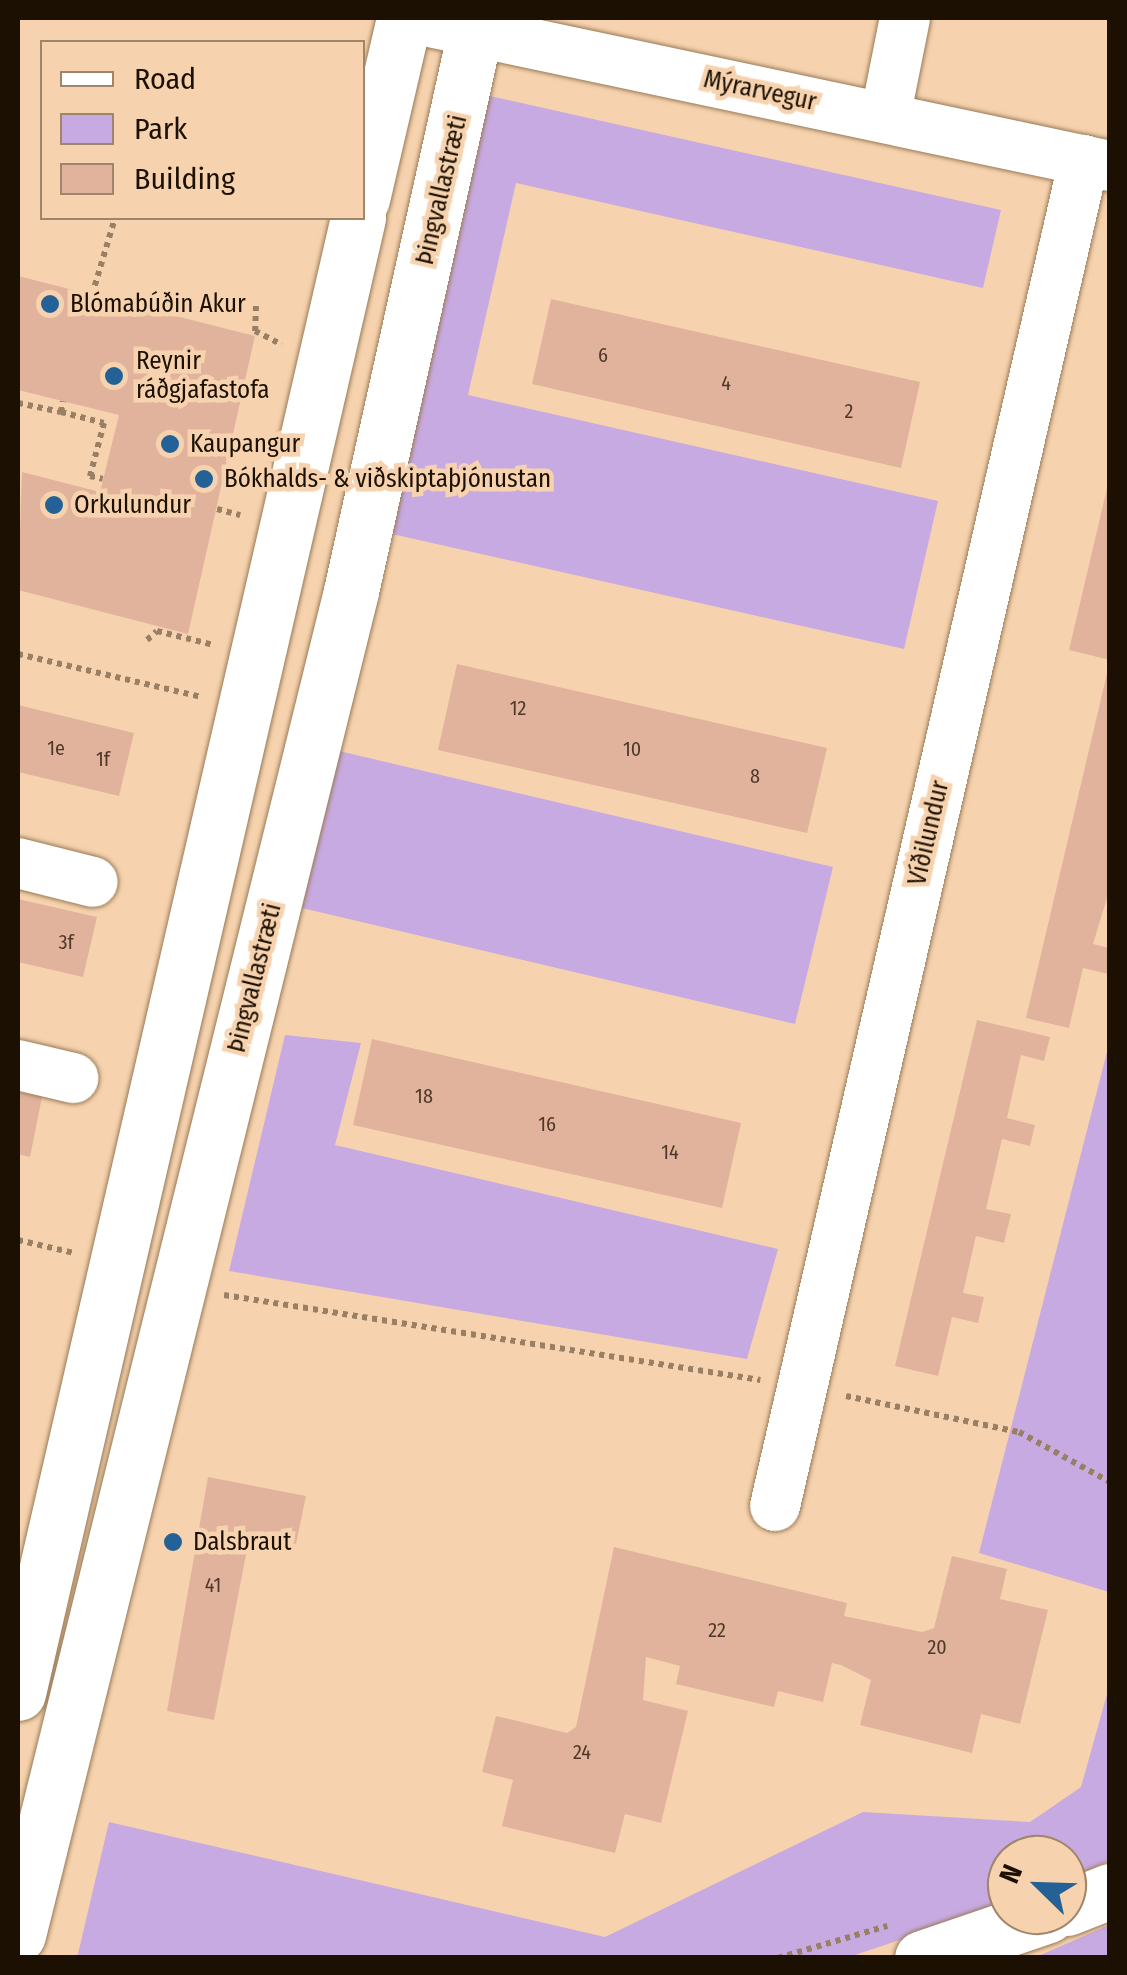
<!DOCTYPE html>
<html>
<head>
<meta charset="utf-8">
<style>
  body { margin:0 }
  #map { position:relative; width:1127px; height:1975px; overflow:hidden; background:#f6d3ae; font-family:"Fira Sans Condensed",sans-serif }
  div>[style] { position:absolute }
  .green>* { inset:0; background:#c8aae2 }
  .building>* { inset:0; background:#e2b39c }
  .path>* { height:6px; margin-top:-3px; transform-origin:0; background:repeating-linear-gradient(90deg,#998065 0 5px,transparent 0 10px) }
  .roads { filter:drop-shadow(0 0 2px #997a57) drop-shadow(0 0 2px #997a57) }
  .minor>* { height:50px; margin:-25px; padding:0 25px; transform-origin:25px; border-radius:25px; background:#fff }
  .tertiary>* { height:55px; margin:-27.5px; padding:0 27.5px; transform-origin:27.5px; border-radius:27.5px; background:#fff }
  .secondary>* { height:55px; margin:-27.5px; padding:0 27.5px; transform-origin:27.5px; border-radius:27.5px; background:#fff }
  .dots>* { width:28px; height:28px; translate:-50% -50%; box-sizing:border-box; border:5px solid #f6d3ae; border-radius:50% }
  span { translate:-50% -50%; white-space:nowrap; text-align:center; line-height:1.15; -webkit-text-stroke:9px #f6d3ae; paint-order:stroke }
  .number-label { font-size:20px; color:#4e3929 }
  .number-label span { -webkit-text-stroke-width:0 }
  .street-label { font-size:25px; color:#1c1003 }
  .poi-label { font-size:25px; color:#1c1003 }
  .left { translate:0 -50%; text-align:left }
  .frame { position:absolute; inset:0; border:20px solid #1c1003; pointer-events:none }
  .legend { position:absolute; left:40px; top:40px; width:325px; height:180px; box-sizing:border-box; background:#f6d3ae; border:2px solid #9f856a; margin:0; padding:12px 18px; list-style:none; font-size:30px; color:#1c1003 }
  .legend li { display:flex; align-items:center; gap:20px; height:50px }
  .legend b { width:50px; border:2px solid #9f856a }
  .north { position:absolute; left:987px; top:1835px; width:100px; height:100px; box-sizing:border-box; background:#f6d3ae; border:2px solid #9f856a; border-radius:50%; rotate:293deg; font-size:28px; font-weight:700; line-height:40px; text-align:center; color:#1c1003 }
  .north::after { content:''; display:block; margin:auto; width:35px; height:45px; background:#236197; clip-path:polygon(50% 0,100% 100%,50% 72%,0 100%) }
</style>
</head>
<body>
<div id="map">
  <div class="green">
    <i style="clip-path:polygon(481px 94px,1001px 210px,983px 288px,516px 183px,468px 395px,938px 501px,904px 649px,383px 532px)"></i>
    <i style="clip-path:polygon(339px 751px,833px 867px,795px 1024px,302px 908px)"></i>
    <i style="clip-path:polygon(285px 1035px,361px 1043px,335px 1145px,778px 1249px,747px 1359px,229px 1271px)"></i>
    <i style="clip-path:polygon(1109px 1044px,1109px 1592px,979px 1553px)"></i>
    <i style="clip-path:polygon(1109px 1687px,1109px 1861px,1067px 1879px,1067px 1855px,1007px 1855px,1007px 1904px,849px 1957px,77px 1958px,109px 1822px,605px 1937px,863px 1812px,1030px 1822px,1081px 1787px)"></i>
    <i style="clip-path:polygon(1109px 1925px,1109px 1957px,1036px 1957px)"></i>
  </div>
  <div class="building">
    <i style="clip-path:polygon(18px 276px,255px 336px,188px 634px,18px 590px,22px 472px,100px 492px,119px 415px,18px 390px)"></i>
    <i style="clip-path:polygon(551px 299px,920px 382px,901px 468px,532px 384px)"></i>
    <i style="clip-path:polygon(1108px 484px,1110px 484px,1110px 660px,1069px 650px)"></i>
    <i style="clip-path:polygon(457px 664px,827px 748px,807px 833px,438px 750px)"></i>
    <i style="clip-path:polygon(1108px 669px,1110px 888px,1093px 944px,1110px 948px,1110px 967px,1108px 974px,1083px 968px,1069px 1028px,1026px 1018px)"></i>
    <i style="clip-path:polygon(18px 705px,134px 733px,119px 796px,18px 772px)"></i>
    <i style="clip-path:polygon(18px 899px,97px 917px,83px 977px,18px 962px)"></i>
    <i style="clip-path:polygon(977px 1020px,1050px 1037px,1044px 1061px,1021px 1055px,1007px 1118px,1035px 1125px,1030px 1146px,1002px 1139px,986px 1209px,1011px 1214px,1004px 1243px,976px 1236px,963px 1293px,984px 1297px,978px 1323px,952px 1317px,938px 1376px,895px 1366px)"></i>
    <i style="clip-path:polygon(372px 1039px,741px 1123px,722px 1208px,353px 1125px)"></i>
    <i style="clip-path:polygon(18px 1092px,42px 1097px,30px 1157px,18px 1154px)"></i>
    <i style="clip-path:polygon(208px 1477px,306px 1496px,296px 1544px,250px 1534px,214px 1720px,167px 1711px)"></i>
    <i style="clip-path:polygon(614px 1547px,847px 1603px,844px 1616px,922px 1632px,934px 1628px,952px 1556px,1007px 1569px,1000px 1599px,1048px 1610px,1020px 1724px,981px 1714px,972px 1753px,860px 1725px,871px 1680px,841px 1665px,832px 1663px,823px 1702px,778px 1691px,774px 1707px,676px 1684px,680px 1666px,646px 1657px,643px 1700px,688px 1711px,661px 1823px,625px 1814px,615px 1853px,502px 1826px,513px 1780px,482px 1772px,496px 1716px,567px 1733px,576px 1727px)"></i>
  </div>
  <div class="path">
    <i style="left:92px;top:295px;width:80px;rotate:-73.4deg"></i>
    <i style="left:256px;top:306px;width:25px;rotate:92deg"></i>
    <i style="left:255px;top:331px;width:30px;rotate:27deg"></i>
    <i style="left:18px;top:403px;width:44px;rotate:11.8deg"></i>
    <i style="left:61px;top:412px;width:11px;rotate:-80deg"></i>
    <i style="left:61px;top:412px;width:44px;rotate:14.3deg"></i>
    <i style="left:104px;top:423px;width:55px;rotate:104.8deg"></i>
    <i style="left:90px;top:476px;width:13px;rotate:13deg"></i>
    <i style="left:217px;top:509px;width:24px;rotate:15deg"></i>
    <i style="left:147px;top:640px;width:13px;rotate:-42deg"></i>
    <i style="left:157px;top:631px;width:59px;rotate:13.8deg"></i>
    <i style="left:18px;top:654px;width:188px;rotate:13.2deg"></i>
    <i style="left:18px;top:1240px;width:57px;rotate:13.1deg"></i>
    <i style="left:224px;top:1295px;width:543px;rotate:9.01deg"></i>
    <i style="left:846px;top:1396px;width:177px;rotate:11.8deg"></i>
    <i style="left:1019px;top:1432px;width:104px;rotate:28.8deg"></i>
    <i style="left:778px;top:1958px;width:114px;rotate:-16.4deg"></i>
  </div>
  <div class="roads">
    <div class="minor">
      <i style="left:411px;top:18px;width:714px;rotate:11.95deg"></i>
      <i style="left:885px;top:118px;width:102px;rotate:-78.7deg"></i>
      <i style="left:18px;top:863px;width:77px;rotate:14.2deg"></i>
      <i style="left:18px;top:1065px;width:57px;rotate:13.3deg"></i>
      <i style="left:775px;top:1506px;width:1381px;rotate:-77.07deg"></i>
    </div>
    <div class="tertiary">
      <i style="left:1067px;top:1908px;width:46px;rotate:-21.6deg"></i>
      <i style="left:922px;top:1958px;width:133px;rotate:-18.8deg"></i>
    </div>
    <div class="secondary">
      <i style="left:362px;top:199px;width:186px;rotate:-76.9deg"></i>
      <i style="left:18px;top:1693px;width:1514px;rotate:-77.02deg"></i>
      <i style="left:18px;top:1935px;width:1385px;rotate:-76.08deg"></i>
      <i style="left:351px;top:591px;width:587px;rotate:-77.5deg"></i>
    </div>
  </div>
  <div class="dots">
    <i style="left:50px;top:304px;background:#236197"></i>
    <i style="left:114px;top:376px;background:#236197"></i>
    <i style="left:170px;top:444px;background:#236197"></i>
    <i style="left:204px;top:479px;background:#236197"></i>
    <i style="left:54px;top:505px;background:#236197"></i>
    <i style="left:173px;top:1542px;background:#236197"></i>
  </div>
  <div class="number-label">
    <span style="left:603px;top:355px">6</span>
    <span style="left:726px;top:383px">4</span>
    <span style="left:849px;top:411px">2</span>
    <span style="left:518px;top:708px">12</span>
    <span style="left:56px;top:748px">1e</span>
    <span style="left:632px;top:749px">10</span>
    <span style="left:103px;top:759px">1f</span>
    <span style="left:755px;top:776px">8</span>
    <span style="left:66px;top:942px">3f</span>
    <span style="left:424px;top:1096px">18</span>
    <span style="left:547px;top:1124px">16</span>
    <span style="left:670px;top:1152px">14</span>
    <span style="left:213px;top:1585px">41</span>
    <span style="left:717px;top:1630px">22</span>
    <span style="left:937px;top:1647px">20</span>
    <span style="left:582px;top:1752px">24</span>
  </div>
  <div class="street-label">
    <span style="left:760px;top:91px;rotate:12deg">Mýrarvegur</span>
    <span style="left:442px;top:190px;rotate:-77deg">Þingvallastræti</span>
    <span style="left:929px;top:833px;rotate:-77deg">Víðilundur</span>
    <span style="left:255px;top:978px;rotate:-76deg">Þingvallastræti</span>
  </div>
  <div class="poi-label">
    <span class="left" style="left:70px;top:304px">Blómabúðin Akur</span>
    <span class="left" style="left:136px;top:376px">Reynir<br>ráðgjafastofa</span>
    <span class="left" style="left:190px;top:444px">Kaupangur</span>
    <span class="left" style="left:224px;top:479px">Bókhalds- &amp; viðskiptaþjónustan</span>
    <span class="left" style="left:74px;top:505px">Orkulundur</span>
    <span class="left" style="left:193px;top:1542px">Dalsbraut</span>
  </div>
  <div class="frame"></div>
  <ul class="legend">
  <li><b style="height:12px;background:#fff"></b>Road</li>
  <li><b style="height:28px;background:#c8aae2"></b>Park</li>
  <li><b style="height:28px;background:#e2b39c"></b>Building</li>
  </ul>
  <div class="north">N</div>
</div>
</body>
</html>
